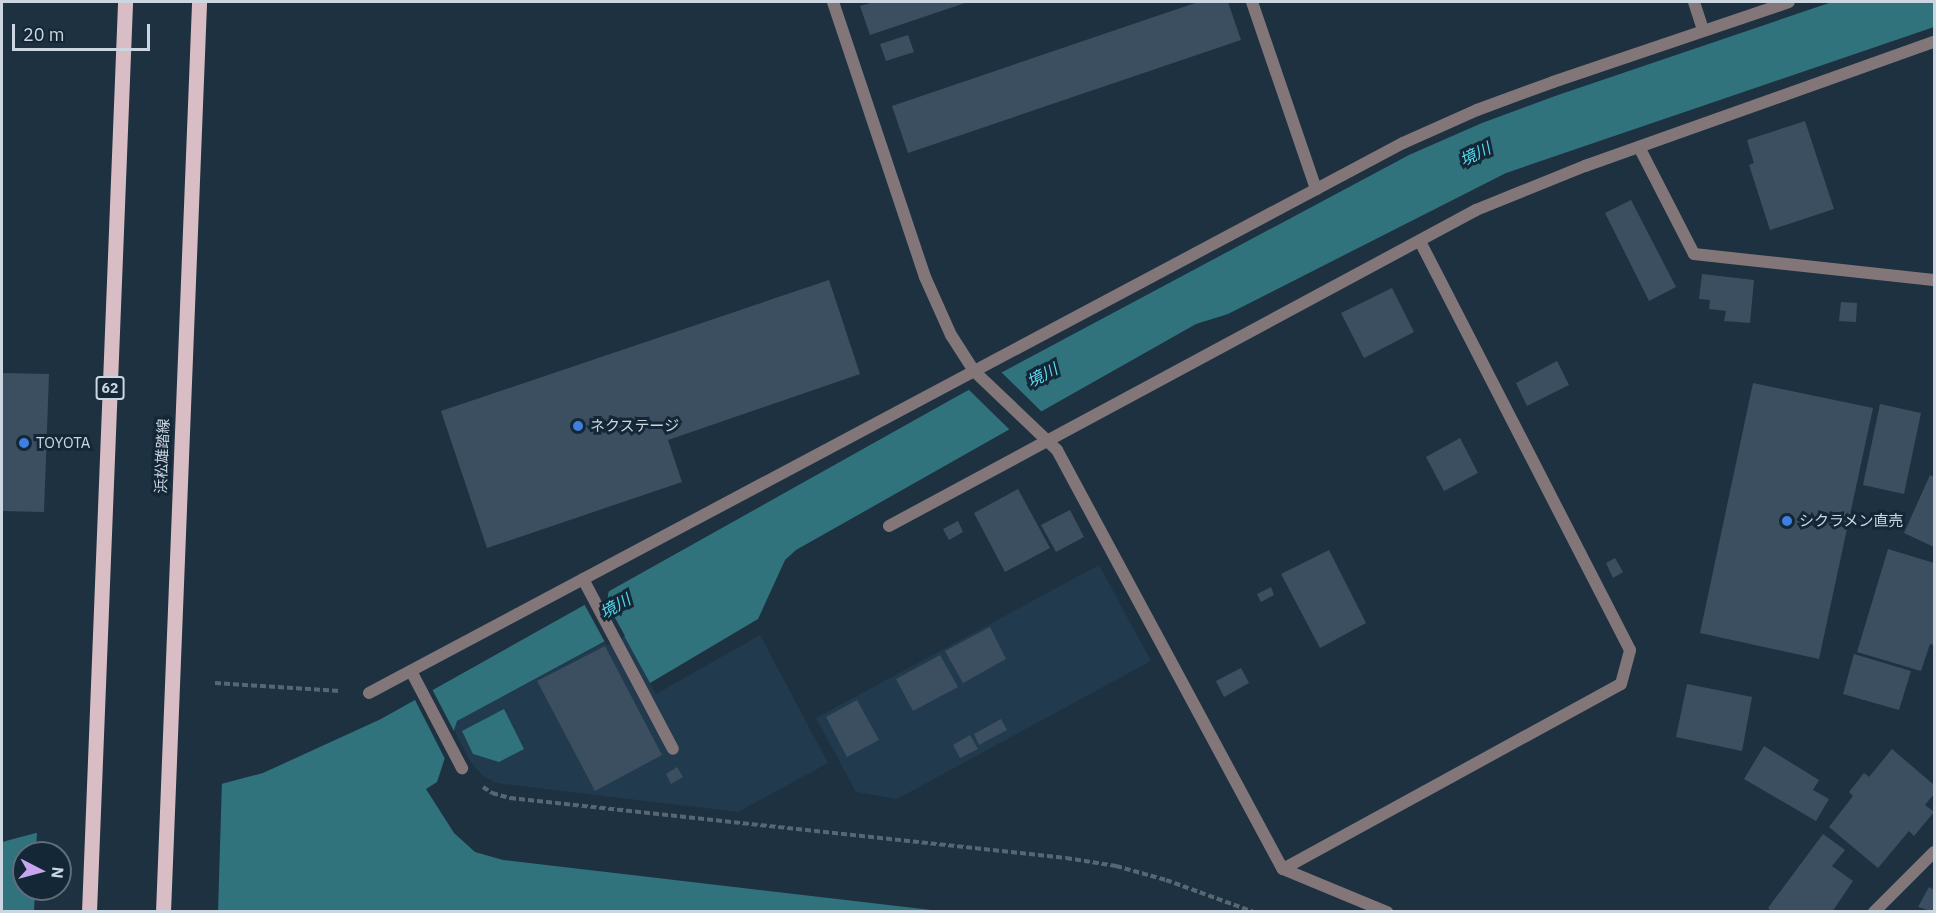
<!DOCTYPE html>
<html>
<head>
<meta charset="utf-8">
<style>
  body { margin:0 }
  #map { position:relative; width:1936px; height:913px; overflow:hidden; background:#1e3140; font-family:"IBM Plex Sans","Noto Sans JP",sans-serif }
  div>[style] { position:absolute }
  .built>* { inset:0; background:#213a4e }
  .water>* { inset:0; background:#30737d }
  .pier>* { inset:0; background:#1e3140 }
  .building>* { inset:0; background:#3c4f60 }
  .path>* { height:4px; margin-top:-2px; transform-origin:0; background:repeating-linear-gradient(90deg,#566673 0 6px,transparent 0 9px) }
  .lane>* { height:12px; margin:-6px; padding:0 6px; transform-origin:6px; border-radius:6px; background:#837679 }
  .street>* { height:12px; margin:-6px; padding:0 6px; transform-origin:6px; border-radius:6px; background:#837679 }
  .primary>* { height:15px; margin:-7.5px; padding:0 7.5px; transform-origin:7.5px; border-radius:7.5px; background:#d8bdc4 }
  .dots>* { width:16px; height:16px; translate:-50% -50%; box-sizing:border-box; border:3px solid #142736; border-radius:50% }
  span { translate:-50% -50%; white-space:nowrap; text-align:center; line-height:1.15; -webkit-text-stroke:6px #142736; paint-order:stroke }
  .shield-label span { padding:2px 4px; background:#142736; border:2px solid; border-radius:4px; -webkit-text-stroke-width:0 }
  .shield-label { font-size:14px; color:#cbd6e0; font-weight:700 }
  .poi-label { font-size:15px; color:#cbd6e0 }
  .left { translate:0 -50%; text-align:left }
  .street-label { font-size:15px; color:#cbd6e0 }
  .water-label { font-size:16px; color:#58daee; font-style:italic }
  .frame { position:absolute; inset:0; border:3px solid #cbd6e0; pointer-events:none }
  .north { position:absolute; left:12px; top:841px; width:60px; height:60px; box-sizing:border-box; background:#142736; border:2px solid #5d6d7a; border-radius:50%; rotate:96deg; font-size:16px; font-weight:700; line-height:24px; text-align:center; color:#cbd6e0 }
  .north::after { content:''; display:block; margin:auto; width:21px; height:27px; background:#c8a6ef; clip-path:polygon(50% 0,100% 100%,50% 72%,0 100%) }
  .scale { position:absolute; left:12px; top:24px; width:138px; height:27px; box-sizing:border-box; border:3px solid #cbd6e0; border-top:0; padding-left:8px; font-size:18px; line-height:21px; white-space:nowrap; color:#cbd6e0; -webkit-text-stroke:4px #142736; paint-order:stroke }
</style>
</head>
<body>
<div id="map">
  <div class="built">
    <i style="clip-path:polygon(1099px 565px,1151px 661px,897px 799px,856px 792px,816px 718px)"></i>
    <i style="clip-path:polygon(760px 635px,828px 763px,738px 812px,496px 783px,482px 775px,470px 761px,454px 730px,457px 721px,605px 642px,607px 645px,625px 636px,656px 694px)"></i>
  </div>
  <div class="water">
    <i style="clip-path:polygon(evenodd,1832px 2px,1934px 2px,1934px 27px,1506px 173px,1228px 314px,1196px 324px,796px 550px,785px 560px,758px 619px,650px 683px,622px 632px,457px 721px,437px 782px,426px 789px,454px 833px,475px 852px,503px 860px,940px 911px,2px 912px,2px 842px,263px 773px,381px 719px,963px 393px,1409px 155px,1482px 123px,1558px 95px,1832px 2px,24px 853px,60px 853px,60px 889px,24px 889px,24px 853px)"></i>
    <i style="clip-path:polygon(504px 709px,524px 749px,499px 762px,473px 754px,462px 731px)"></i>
  </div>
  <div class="pier">
    <i style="clip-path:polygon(999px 370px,1044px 414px,1012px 432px,966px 387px)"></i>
    <i style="clip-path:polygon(609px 588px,607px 603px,625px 636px,606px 644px,583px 602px)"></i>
    <i style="clip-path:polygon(432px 689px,455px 733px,446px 761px,414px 698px)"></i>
    <i style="clip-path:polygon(222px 781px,218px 912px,34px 911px,35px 889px,60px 889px,60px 853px,36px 853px,37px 831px)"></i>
  </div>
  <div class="building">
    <i style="clip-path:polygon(874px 2px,968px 2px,870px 35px,860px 6px)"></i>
    <i style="clip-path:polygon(1198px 2px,1228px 2px,1241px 40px,908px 153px,892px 106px)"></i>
    <i style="clip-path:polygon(908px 35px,914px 52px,886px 61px,880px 44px)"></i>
    <i style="clip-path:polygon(1805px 121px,1834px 209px,1770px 230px,1749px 165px,1754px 163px,1747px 140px)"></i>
    <i style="clip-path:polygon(1631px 200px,1676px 287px,1649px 301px,1605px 213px)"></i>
    <i style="clip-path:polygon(1702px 274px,1754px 280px,1750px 323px,1724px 321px,1726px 311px,1709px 309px,1710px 300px,1699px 299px)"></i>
    <i style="clip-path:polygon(829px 280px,860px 374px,668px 440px,682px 482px,487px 548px,441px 411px)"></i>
    <i style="clip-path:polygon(1392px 288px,1414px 332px,1364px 358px,1341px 313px)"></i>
    <i style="clip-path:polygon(1841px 302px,1857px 303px,1856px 322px,1839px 321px)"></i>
    <i style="clip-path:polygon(1557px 361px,1569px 385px,1527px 406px,1516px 383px)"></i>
    <i style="clip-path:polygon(2px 373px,49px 374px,44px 512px,2px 511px)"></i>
    <i style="clip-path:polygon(1753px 383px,1873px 408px,1819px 659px,1700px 633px)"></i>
    <i style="clip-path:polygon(1880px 404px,1921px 413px,1904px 494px,1863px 485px)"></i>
    <i style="clip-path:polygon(1460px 438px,1478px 473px,1444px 491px,1426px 457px)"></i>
    <i style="clip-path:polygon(1930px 475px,1934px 477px,1934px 547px,1904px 533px)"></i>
    <i style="clip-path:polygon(1018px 489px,1050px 548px,1005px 572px,974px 513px)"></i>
    <i style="clip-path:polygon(1070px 510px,1084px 537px,1056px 552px,1041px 525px)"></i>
    <i style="clip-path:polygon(958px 521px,963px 532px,949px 540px,943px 529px)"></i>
    <i style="clip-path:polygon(1888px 549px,1934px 563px,1934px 645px,1930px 644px,1921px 671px,1857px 652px)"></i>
    <i style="clip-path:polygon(1329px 550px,1366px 623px,1320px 648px,1281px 574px)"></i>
    <i style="clip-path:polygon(1615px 558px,1623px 572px,1613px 578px,1606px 563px)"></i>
    <i style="clip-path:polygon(1271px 587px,1274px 595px,1261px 602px,1257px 594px)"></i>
    <i style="clip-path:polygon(990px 627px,1006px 659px,963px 683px,945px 651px)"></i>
    <i style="clip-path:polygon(605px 646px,662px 755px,595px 791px,537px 681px)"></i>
    <i style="clip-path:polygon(1854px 654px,1911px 671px,1899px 710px,1843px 694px)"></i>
    <i style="clip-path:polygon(940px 655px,958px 687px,913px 711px,896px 679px)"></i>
    <i style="clip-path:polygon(1241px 668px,1249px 683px,1224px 697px,1216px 681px)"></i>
    <i style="clip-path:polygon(1687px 684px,1752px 697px,1742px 751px,1676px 737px)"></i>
    <i style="clip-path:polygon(857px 700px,879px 740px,847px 757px,826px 717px)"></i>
    <i style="clip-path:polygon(1001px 719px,1007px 730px,979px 745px,974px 734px)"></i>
    <i style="clip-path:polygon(970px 735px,978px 749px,960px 758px,953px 745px)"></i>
    <i style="clip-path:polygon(1764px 746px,1819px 780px,1813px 790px,1829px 799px,1816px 821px,1744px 779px)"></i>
    <i style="clip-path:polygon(1892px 749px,1934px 785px,1934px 794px,1925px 805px,1934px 812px,1914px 836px,1909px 831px,1878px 868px,1829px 827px,1853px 796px,1849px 792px,1864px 773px,1869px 777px)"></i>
    <i style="clip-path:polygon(677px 767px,683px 777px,671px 784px,666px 774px)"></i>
    <i style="clip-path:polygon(1823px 834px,1845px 850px,1832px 866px,1853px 881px,1832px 912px,1772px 912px,1768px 908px)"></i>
    <i style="clip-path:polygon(1929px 887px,1934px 890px,1934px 912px,1918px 907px)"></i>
  </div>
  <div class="path">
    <i style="left:215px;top:683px;width:125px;rotate:3.7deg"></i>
    <i style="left:483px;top:787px;width:11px;rotate:34deg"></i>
    <i style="left:492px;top:793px;width:19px;rotate:16deg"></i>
    <i style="left:510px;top:798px;width:559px;rotate:6.16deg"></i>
    <i style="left:1066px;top:858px;width:51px;rotate:9.1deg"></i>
    <i style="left:1116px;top:866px;width:52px;rotate:15.6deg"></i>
    <i style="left:1166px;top:880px;width:94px;rotate:20deg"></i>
  </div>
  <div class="lane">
    <i style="left:583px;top:579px;width:192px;rotate:62.1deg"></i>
  </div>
  <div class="street">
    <i style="left:833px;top:2px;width:290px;rotate:71.5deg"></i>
    <i style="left:925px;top:277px;width:64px;rotate:65.9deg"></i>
    <i style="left:951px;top:335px;width:43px;rotate:57.4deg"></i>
    <i style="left:974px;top:371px;width:115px;rotate:43.6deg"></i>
    <i style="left:1057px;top:450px;width:476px;rotate:61.7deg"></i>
    <i style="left:1283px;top:869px;width:113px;rotate:22.5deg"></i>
    <i style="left:1252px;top:2px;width:198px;rotate:71.1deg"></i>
    <i style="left:1694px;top:2px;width:29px;rotate:72deg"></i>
    <i style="left:1639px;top:147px;width:120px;rotate:62.8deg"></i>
    <i style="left:1694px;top:254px;width:241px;rotate:6.2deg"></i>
    <i style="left:889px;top:526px;width:667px;rotate:-28.29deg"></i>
    <i style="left:1476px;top:210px;width:118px;rotate:-22deg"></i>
    <i style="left:1585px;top:166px;width:370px;rotate:-19.6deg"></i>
    <i style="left:411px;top:671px;width:110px;rotate:62.3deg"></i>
    <i style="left:369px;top:693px;width:1171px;rotate:-28.01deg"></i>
    <i style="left:1403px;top:143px;width:81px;rotate:-24deg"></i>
    <i style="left:1477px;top:110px;width:81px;rotate:-20.2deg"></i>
    <i style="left:1553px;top:82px;width:249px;rotate:-18.7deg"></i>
    <i style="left:1283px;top:869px;width:385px;rotate:-28.7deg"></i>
    <i style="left:1621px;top:684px;width:35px;rotate:-75deg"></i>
    <i style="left:1630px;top:650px;width:460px;rotate:-117.2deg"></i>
    <i style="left:1874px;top:912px;width:85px;rotate:-45deg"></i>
  </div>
  <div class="primary">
    <i style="left:89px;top:912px;width:911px;rotate:-87.73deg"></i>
    <i style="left:163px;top:912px;width:911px;rotate:-87.73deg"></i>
  </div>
  <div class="dots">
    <i style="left:578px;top:426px;background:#3f7fe0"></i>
    <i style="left:24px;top:443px;background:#3f7fe0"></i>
    <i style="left:1787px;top:521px;background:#3f7fe0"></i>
  </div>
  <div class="shield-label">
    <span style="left:110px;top:388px">62</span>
  </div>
  <div class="poi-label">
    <span class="left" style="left:590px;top:426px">ネクステージ</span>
    <span class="left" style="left:36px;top:443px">TOYOTA</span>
    <span class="left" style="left:1799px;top:521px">シクラメン直売</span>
  </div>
  <div class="street-label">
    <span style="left:162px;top:456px;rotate:-88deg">浜松雄踏線</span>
  </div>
  <div class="water-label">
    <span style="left:1475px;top:154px;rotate:-26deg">境川</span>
    <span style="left:1042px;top:375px;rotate:-28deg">境川</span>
    <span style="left:615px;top:606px;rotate:-30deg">境川</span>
  </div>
  <div class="frame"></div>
  <div class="north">N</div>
  <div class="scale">20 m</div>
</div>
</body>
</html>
